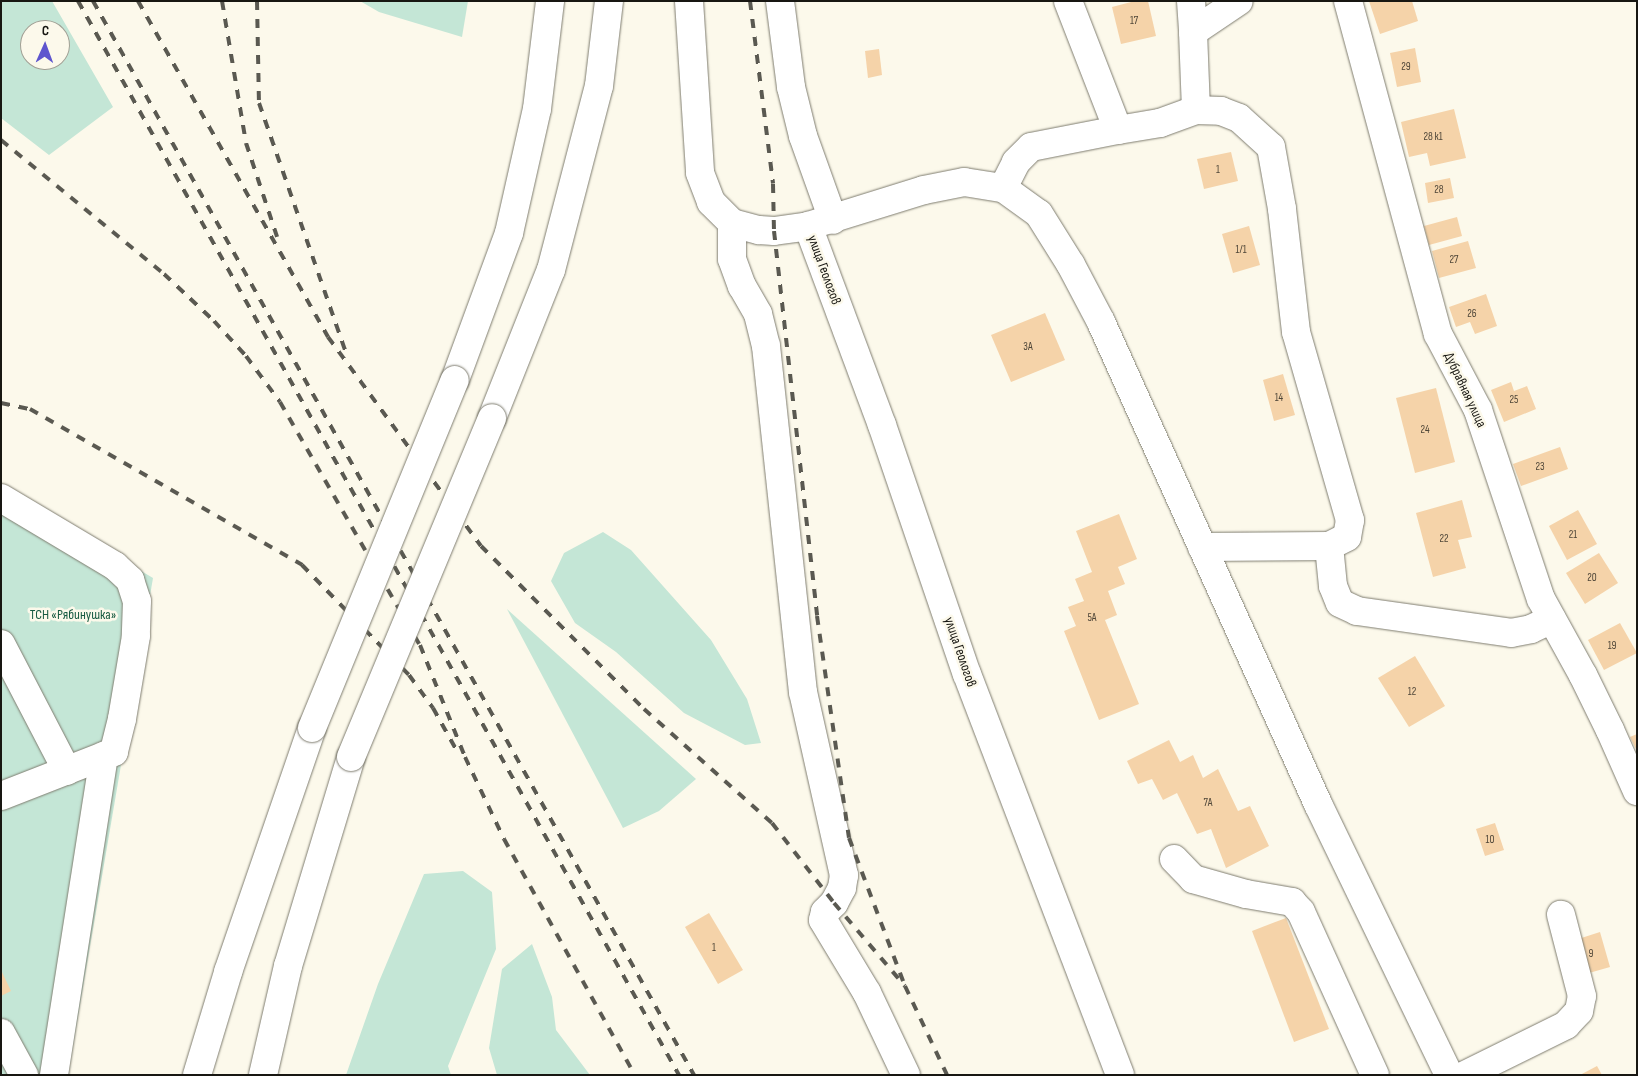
<!DOCTYPE html>
<html>
<head>
<meta charset="utf-8">
<style>
  body { margin:0 }
  #map { position:relative; width:1638px; height:1076px; overflow:hidden; background:#fcf9eb; font-family:"Sofia Sans Condensed",sans-serif }
  div>[style] { position:absolute }
  .green>* { inset:0; background:#c4e6d6 }
  .building>* { inset:0; background:#f5d3a9 }
  .roads { filter:drop-shadow(0 0 1px #7e7c6f) drop-shadow(0 0 1px #7e7c6f) }
  .minor>* { height:28px; margin:-14px; padding:0 14px; transform-origin:14px; border-radius:14px; background:#fff }
  .major>* { height:28px; margin:-14px; padding:0 14px; transform-origin:14px; border-radius:14px; background:#fff }
  .highway>* { height:28px; margin:-14px; padding:0 14px; transform-origin:14px; border-radius:14px; background:#fff }
  .rail>* { height:4px; margin-top:-2px; transform-origin:0; background:repeating-linear-gradient(90deg,#5a5951 0 9px,transparent 0 18px) }
  .bridges { filter:drop-shadow(0 0 1px #7e7c6f) drop-shadow(0 0 1px #7e7c6f) }
  .highway-bridge>* { height:28px; margin:-14px; padding:0 14px; transform-origin:14px; border-radius:14px; background:#fff }
  span { translate:-50% -50%; white-space:nowrap; text-align:center; line-height:1.15; -webkit-text-stroke:5px #fcf9eb; paint-order:stroke }
  .number-label { font-size:11px; color:#4f4638 }
  .number-label span { -webkit-text-stroke-width:0 }
  .street-label { font-size:14px; color:#181712 }
  .park-label { font-size:14px; color:#175a41 }
  .frame { position:absolute; inset:0; border:2px solid #181712; pointer-events:none }
  .north { position:absolute; left:20px; top:20px; width:50px; height:50px; box-sizing:border-box; background:#fcf9eb; border:1px solid #a19f94; border-radius:50%; rotate:2deg; font-size:14px; font-weight:700; line-height:20px; text-align:center; color:#181712 }
  .north::after { content:''; display:block; margin:auto; width:18px; height:22px; background:#5e55ce; clip-path:polygon(50% 0,100% 100%,50% 72%,0 100%) }
</style>
</head>
<body>
<div id="map">
  <div class="green">
    <i style="clip-path:polygon(evenodd,1px 1px,52px 1px,113px 107px,49px 155px,1px 118px,1px 1px,30px 30px,60px 30px,60px 60px,30px 60px,30px 30px)"></i>
    <i style="clip-path:polygon(360px 1px,468px 1px,462px 37px,379px 12px)"></i>
    <i style="clip-path:polygon(1px 488px,153px 578px,68px 1075px,1px 1075px)"></i>
    <i style="clip-path:polygon(603px 532px,631px 550px,711px 640px,747px 699px,761px 743px,745px 745px,684px 713px,616px 652px,575px 623px,551px 581px,564px 553px)"></i>
    <i style="clip-path:polygon(507px 609px,696px 779px,659px 811px,623px 828px)"></i>
    <i style="clip-path:polygon(463px 871px,492px 892px,496px 949px,448px 1066px,451px 1075px,346px 1075px,378px 984px,424px 874px)"></i>
    <i style="clip-path:polygon(532px 944px,552px 997px,556px 1030px,590px 1075px,497px 1075px,489px 1048px,502px 969px)"></i>
  </div>
  <div class="building">
    <i style="clip-path:polygon(1135px 1px,1148px 1px,1156px 36px,1121px 44px,1112px 7px)"></i>
    <i style="clip-path:polygon(1369px 1px,1412px 1px,1418px 21px,1380px 34px)"></i>
    <i style="clip-path:polygon(1415px 48px,1421px 82px,1397px 87px,1390px 53px)"></i>
    <i style="clip-path:polygon(879px 49px,882px 75px,868px 78px,865px 51px)"></i>
    <i style="clip-path:polygon(1454px 109px,1466px 158px,1430px 166px,1427px 153px,1409px 157px,1401px 122px)"></i>
    <i style="clip-path:polygon(1231px 152px,1238px 181px,1204px 189px,1197px 159px)"></i>
    <i style="clip-path:polygon(1450px 178px,1454px 198px,1428px 203px,1425px 183px)"></i>
    <i style="clip-path:polygon(1457px 217px,1462px 236px,1429px 245px,1424px 226px)"></i>
    <i style="clip-path:polygon(1249px 226px,1260px 265px,1233px 273px,1222px 234px)"></i>
    <i style="clip-path:polygon(1468px 241px,1476px 268px,1439px 278px,1432px 251px)"></i>
    <i style="clip-path:polygon(1486px 294px,1497px 326px,1475px 334px,1470px 322px,1456px 327px,1449px 307px)"></i>
    <i style="clip-path:polygon(1045px 313px,1065px 360px,1011px 382px,991px 335px)"></i>
    <i style="clip-path:polygon(1283px 374px,1295px 415px,1274px 421px,1263px 380px)"></i>
    <i style="clip-path:polygon(1511px 382px,1514px 391px,1527px 386px,1536px 409px,1504px 422px,1491px 390px)"></i>
    <i style="clip-path:polygon(1436px 388px,1455px 462px,1415px 473px,1396px 398px)"></i>
    <i style="clip-path:polygon(1560px 447px,1568px 469px,1521px 486px,1513px 464px)"></i>
    <i style="clip-path:polygon(1462px 500px,1472px 537px,1458px 540px,1466px 568px,1433px 577px,1416px 513px)"></i>
    <i style="clip-path:polygon(1578px 510px,1597px 544px,1567px 560px,1549px 526px)"></i>
    <i style="clip-path:polygon(1119px 514px,1137px 559px,1118px 567px,1125px 584px,1108px 591px,1117px 615px,1105px 620px,1139px 704px,1099px 720px,1064px 631px,1076px 626px,1068px 607px,1084px 601px,1075px 579px,1092px 572px,1076px 531px)"></i>
    <i style="clip-path:polygon(1599px 553px,1618px 583px,1585px 604px,1566px 573px)"></i>
    <i style="clip-path:polygon(1620px 623px,1637px 653px,1604px 670px,1588px 640px)"></i>
    <i style="clip-path:polygon(1415px 656px,1445px 706px,1409px 727px,1378px 678px)"></i>
    <i style="clip-path:polygon(1637px 734px,1637px 751px,1630px 737px)"></i>
    <i style="clip-path:polygon(1169px 740px,1180px 762px,1193px 755px,1203px 778px,1218px 769px,1238px 811px,1250px 806px,1269px 846px,1226px 868px,1211px 829px,1197px 834px,1177px 793px,1163px 800px,1152px 779px,1138px 784px,1127px 761px)"></i>
    <i style="clip-path:polygon(1495px 823px,1504px 850px,1485px 856px,1476px 829px)"></i>
    <i style="clip-path:polygon(709px 913px,743px 970px,718px 984px,685px 927px)"></i>
    <i style="clip-path:polygon(1286px 918px,1329px 1029px,1294px 1042px,1252px 931px)"></i>
    <i style="clip-path:polygon(1600px 932px,1610px 967px,1582px 975px,1572px 941px)"></i>
    <i style="clip-path:polygon(1px 970px,11px 991px,1px 996px)"></i>
    <i style="clip-path:polygon(1597px 1066px,1602px 1075px,1580px 1075px)"></i>
  </div>
  <div class="roads">
    <div class="minor">
      <i style="left:780px;top:1px;width:87px;rotate:82.7deg"></i>
      <i style="left:791px;top:87px;width:50px;rotate:76.2deg"></i>
      <i style="left:803px;top:136px;width:89px;rotate:70.3deg"></i>
      <i style="left:1191px;top:1px;width:31px;rotate:86deg"></i>
      <i style="left:1348px;top:1px;width:345px;rotate:74.9deg"></i>
      <i style="left:1438px;top:334px;width:86px;rotate:62.2deg"></i>
      <i style="left:1478px;top:410px;width:199px;rotate:71.6deg"></i>
      <i style="left:1541px;top:599px;width:87px;rotate:61.1deg"></i>
      <i style="left:1583px;top:675px;width:61px;rotate:63.9deg"></i>
      <i style="left:1610px;top:730px;width:67px;rotate:66.1deg"></i>
      <i style="left:1196px;top:110px;width:25px;rotate:2deg"></i>
      <i style="left:1221px;top:111px;width:19px;rotate:21deg"></i>
      <i style="left:1239px;top:118px;width:43px;rotate:42.2deg"></i>
      <i style="left:1271px;top:147px;width:63px;rotate:79.9deg"></i>
      <i style="left:1282px;top:209px;width:124px;rotate:83.5deg"></i>
      <i style="left:1296px;top:332px;width:196px;rotate:74deg"></i>
      <i style="left:1350px;top:520px;width:17px;rotate:100deg"></i>
      <i style="left:1347px;top:537px;width:20px;rotate:153deg"></i>
      <i style="left:1329px;top:546px;width:127px;rotate:179.5deg"></i>
      <i style="left:1118px;top:130px;width:43px;rotate:-9.5deg"></i>
      <i style="left:1160px;top:123px;width:38px;rotate:-20deg"></i>
      <i style="left:1196px;top:110px;width:78px;rotate:-92.2deg"></i>
      <i style="left:1193px;top:32px;width:55px;rotate:-34deg"></i>
      <i style="left:1003px;top:188px;width:29px;rotate:-63deg"></i>
      <i style="left:1016px;top:162px;width:21px;rotate:-45deg"></i>
      <i style="left:1031px;top:147px;width:89px;rotate:-11.1deg"></i>
      <i style="left:1118px;top:130px;width:138px;rotate:-111.2deg"></i>
      <i style="left:732px;top:223px;width:36px;rotate:90deg"></i>
      <i style="left:732px;top:259px;width:29px;rotate:70deg"></i>
      <i style="left:742px;top:286px;width:32px;rotate:60deg"></i>
      <i style="left:758px;top:314px;width:33px;rotate:76deg"></i>
      <i style="left:766px;top:346px;width:348px;rotate:83.9deg"></i>
      <i style="left:803px;top:692px;width:188px;rotate:77.4deg"></i>
      <i style="left:844px;top:875px;width:13px;rotate:99deg"></i>
      <i style="left:842px;top:888px;width:17px;rotate:118deg"></i>
      <i style="left:834px;top:903px;width:13px;rotate:135deg"></i>
      <i style="left:825px;top:912px;width:8px;rotate:104deg"></i>
      <i style="left:823px;top:920px;width:85px;rotate:58.9deg"></i>
      <i style="left:867px;top:993px;width:91px;rotate:64.6deg"></i>
      <i style="left:808px;top:226px;width:212px;rotate:69.6deg"></i>
      <i style="left:882px;top:425px;width:263px;rotate:71.2deg"></i>
      <i style="left:967px;top:674px;width:429px;rotate:69.1deg"></i>
      <i style="left:1px;top:498px;width:133px;rotate:30.8deg"></i>
      <i style="left:115px;top:566px;width:21px;rotate:43deg"></i>
      <i style="left:130px;top:580px;width:22px;rotate:72deg"></i>
      <i style="left:137px;top:601px;width:35px;rotate:92deg"></i>
      <i style="left:136px;top:636px;width:84px;rotate:99.6deg"></i>
      <i style="left:122px;top:719px;width:34px;rotate:104deg"></i>
      <i style="left:114px;top:752px;width:121px;rotate:158.7deg"></i>
      <i style="left:1329px;top:546px;width:40px;rotate:84.3deg"></i>
      <i style="left:1333px;top:586px;width:18px;rotate:68deg"></i>
      <i style="left:1340px;top:603px;width:19px;rotate:25deg"></i>
      <i style="left:1357px;top:611px;width:156px;rotate:8.1deg"></i>
      <i style="left:1511px;top:633px;width:20px;rotate:-11deg"></i>
      <i style="left:1531px;top:629px;width:23px;rotate:-25deg"></i>
      <i style="left:1px;top:644px;width:143px;rotate:62.5deg"></i>
      <i style="left:1174px;top:859px;width:28px;rotate:46deg"></i>
      <i style="left:1193px;top:879px;width:55px;rotate:15.8deg"></i>
      <i style="left:1246px;top:894px;width:47px;rotate:9.9deg"></i>
      <i style="left:1292px;top:902px;width:13px;rotate:48deg"></i>
      <i style="left:1301px;top:912px;width:179px;rotate:65.6deg"></i>
      <i style="left:1px;top:1033px;width:48px;rotate:61.3deg"></i>
      <i style="left:54px;top:1075px;width:323px;rotate:-81.1deg"></i>
      <i style="left:1465px;top:1075px;width:113px;rotate:-26.3deg"></i>
      <i style="left:1566px;top:1025px;width:19px;rotate:-47deg"></i>
      <i style="left:1579px;top:1011px;width:15px;rotate:-79deg"></i>
      <i style="left:1582px;top:996px;width:84px;rotate:-104.5deg"></i>
    </div>
    <div class="major">
      <i style="left:689px;top:1px;width:172px;rotate:86.3deg"></i>
      <i style="left:700px;top:173px;width:31px;rotate:69deg"></i>
      <i style="left:711px;top:202px;width:30px;rotate:45deg"></i>
      <i style="left:732px;top:223px;width:28px;rotate:15deg"></i>
      <i style="left:759px;top:230px;width:15px;rotate:4deg"></i>
      <i style="left:774px;top:231px;width:34px;rotate:-8deg"></i>
      <i style="left:808px;top:226px;width:121px;rotate:-17.2deg"></i>
      <i style="left:924px;top:190px;width:41px;rotate:-11.3deg"></i>
      <i style="left:964px;top:182px;width:39px;rotate:9deg"></i>
      <i style="left:1003px;top:188px;width:44px;rotate:35.8deg"></i>
      <i style="left:1039px;top:214px;width:60px;rotate:57.9deg"></i>
      <i style="left:1071px;top:265px;width:64px;rotate:62.2deg"></i>
      <i style="left:1101px;top:322px;width:529px;rotate:65.76deg"></i>
      <i style="left:1318px;top:804px;width:301px;rotate:64.2deg"></i>
    </div>
    <div class="highway">
      <i style="left:455px;top:380px;width:157px;rotate:-69.8deg"></i>
      <i style="left:509px;top:233px;width:127px;rotate:-77.3deg"></i>
      <i style="left:537px;top:109px;width:109px;rotate:-83.1deg"></i>
      <i style="left:492px;top:418px;width:159px;rotate:-68.3deg"></i>
      <i style="left:551px;top:270px;width:190px;rotate:-75.4deg"></i>
      <i style="left:599px;top:86px;width:86px;rotate:-83.3deg"></i>
      <i style="left:197px;top:1075px;width:108px;rotate:-73.2deg"></i>
      <i style="left:228px;top:972px;width:258px;rotate:-71deg"></i>
      <i style="left:263px;top:1075px;width:112px;rotate:-77.1deg"></i>
      <i style="left:288px;top:966px;width:218px;rotate:-73.2deg"></i>
    </div>
  </div>
  <div class="rail">
    <i style="left:78px;top:1px;width:1231px;rotate:60.77deg"></i>
    <i style="left:93px;top:1px;width:1231px;rotate:60.77deg"></i>
    <i style="left:138px;top:1px;width:386px;rotate:60.5deg"></i>
    <i style="left:328px;top:337px;width:259px;rotate:53.8deg"></i>
    <i style="left:481px;top:546px;width:231px;rotate:45deg"></i>
    <i style="left:644px;top:709px;width:171px;rotate:41.7deg"></i>
    <i style="left:772px;top:823px;width:101px;rotate:52.2deg"></i>
    <i style="left:834px;top:903px;width:109px;rotate:49.5deg"></i>
    <i style="left:222px;top:1px;width:144px;rotate:80.4deg"></i>
    <i style="left:246px;top:143px;width:99px;rotate:71.7deg"></i>
    <i style="left:257px;top:1px;width:102px;rotate:88.9deg"></i>
    <i style="left:259px;top:103px;width:268px;rotate:70.8deg"></i>
    <i style="left:750px;top:1px;width:184px;rotate:82.8deg"></i>
    <i style="left:773px;top:184px;width:47px;rotate:88.8deg"></i>
    <i style="left:774px;top:231px;width:387px;rotate:83.6deg"></i>
    <i style="left:817px;top:616px;width:224px;rotate:81.8deg"></i>
    <i style="left:849px;top:838px;width:158px;rotate:69.3deg"></i>
    <i style="left:905px;top:986px;width:98px;rotate:64.7deg"></i>
    <i style="left:1px;top:140px;width:211px;rotate:39.4deg"></i>
    <i style="left:164px;top:274px;width:69px;rotate:43.2deg"></i>
    <i style="left:214px;top:321px;width:47px;rotate:47.6deg"></i>
    <i style="left:246px;top:356px;width:57px;rotate:53.5deg"></i>
    <i style="left:280px;top:402px;width:280px;rotate:60.1deg"></i>
    <i style="left:420px;top:645px;width:121px;rotate:68.1deg"></i>
    <i style="left:465px;top:757px;width:91px;rotate:64.6deg"></i>
    <i style="left:504px;top:839px;width:270px;rotate:61deg"></i>
    <i style="left:1px;top:403px;width:30px;rotate:12deg"></i>
    <i style="left:30px;top:409px;width:314px;rotate:29.8deg"></i>
    <i style="left:302px;top:565px;width:153px;rotate:45.8deg"></i>
    <i style="left:409px;top:675px;width:41px;rotate:54deg"></i>
    <i style="left:433px;top:708px;width:51px;rotate:60.9deg"></i>
  </div>
  <div class="bridges">
    <div class="highway-bridge">
      <i style="left:312px;top:728px;width:376px;rotate:-67.7deg"></i>
      <i style="left:351px;top:757px;width:367px;rotate:-67.4deg"></i>
    </div>
  </div>
  <div class="number-label">
    <span style="left:1134px;top:21px">17</span>
    <span style="left:1406px;top:67px">29</span>
    <span style="left:1433px;top:137px">28 к1</span>
    <span style="left:1218px;top:170px">1</span>
    <span style="left:1439px;top:190px">28</span>
    <span style="left:1241px;top:250px">1/1</span>
    <span style="left:1454px;top:260px">27</span>
    <span style="left:1472px;top:314px">26</span>
    <span style="left:1028px;top:347px">3А</span>
    <span style="left:1279px;top:398px">14</span>
    <span style="left:1514px;top:400px">25</span>
    <span style="left:1425px;top:430px">24</span>
    <span style="left:1540px;top:467px">23</span>
    <span style="left:1573px;top:535px">21</span>
    <span style="left:1444px;top:539px">22</span>
    <span style="left:1592px;top:578px">20</span>
    <span style="left:1092px;top:618px">5А</span>
    <span style="left:1612px;top:646px">19</span>
    <span style="left:1412px;top:692px">12</span>
    <span style="left:1208px;top:803px">7А</span>
    <span style="left:1490px;top:840px">10</span>
    <span style="left:714px;top:948px">1</span>
    <span style="left:1591px;top:954px">9</span>
  </div>
  <div class="street-label">
    <span style="left:824px;top:270px;rotate:70deg">улица Геологов</span>
    <span style="left:1465px;top:390px;rotate:65deg">Дубравная улица</span>
    <span style="left:960px;top:652px;rotate:71deg">улица Геологов</span>
  </div>
  <div class="park-label">
    <span style="left:73px;top:615px">ТСН «Рябинушка»</span>
  </div>
  <div class="frame"></div>
  <div class="north">С</div>
</div>
</body>
</html>
